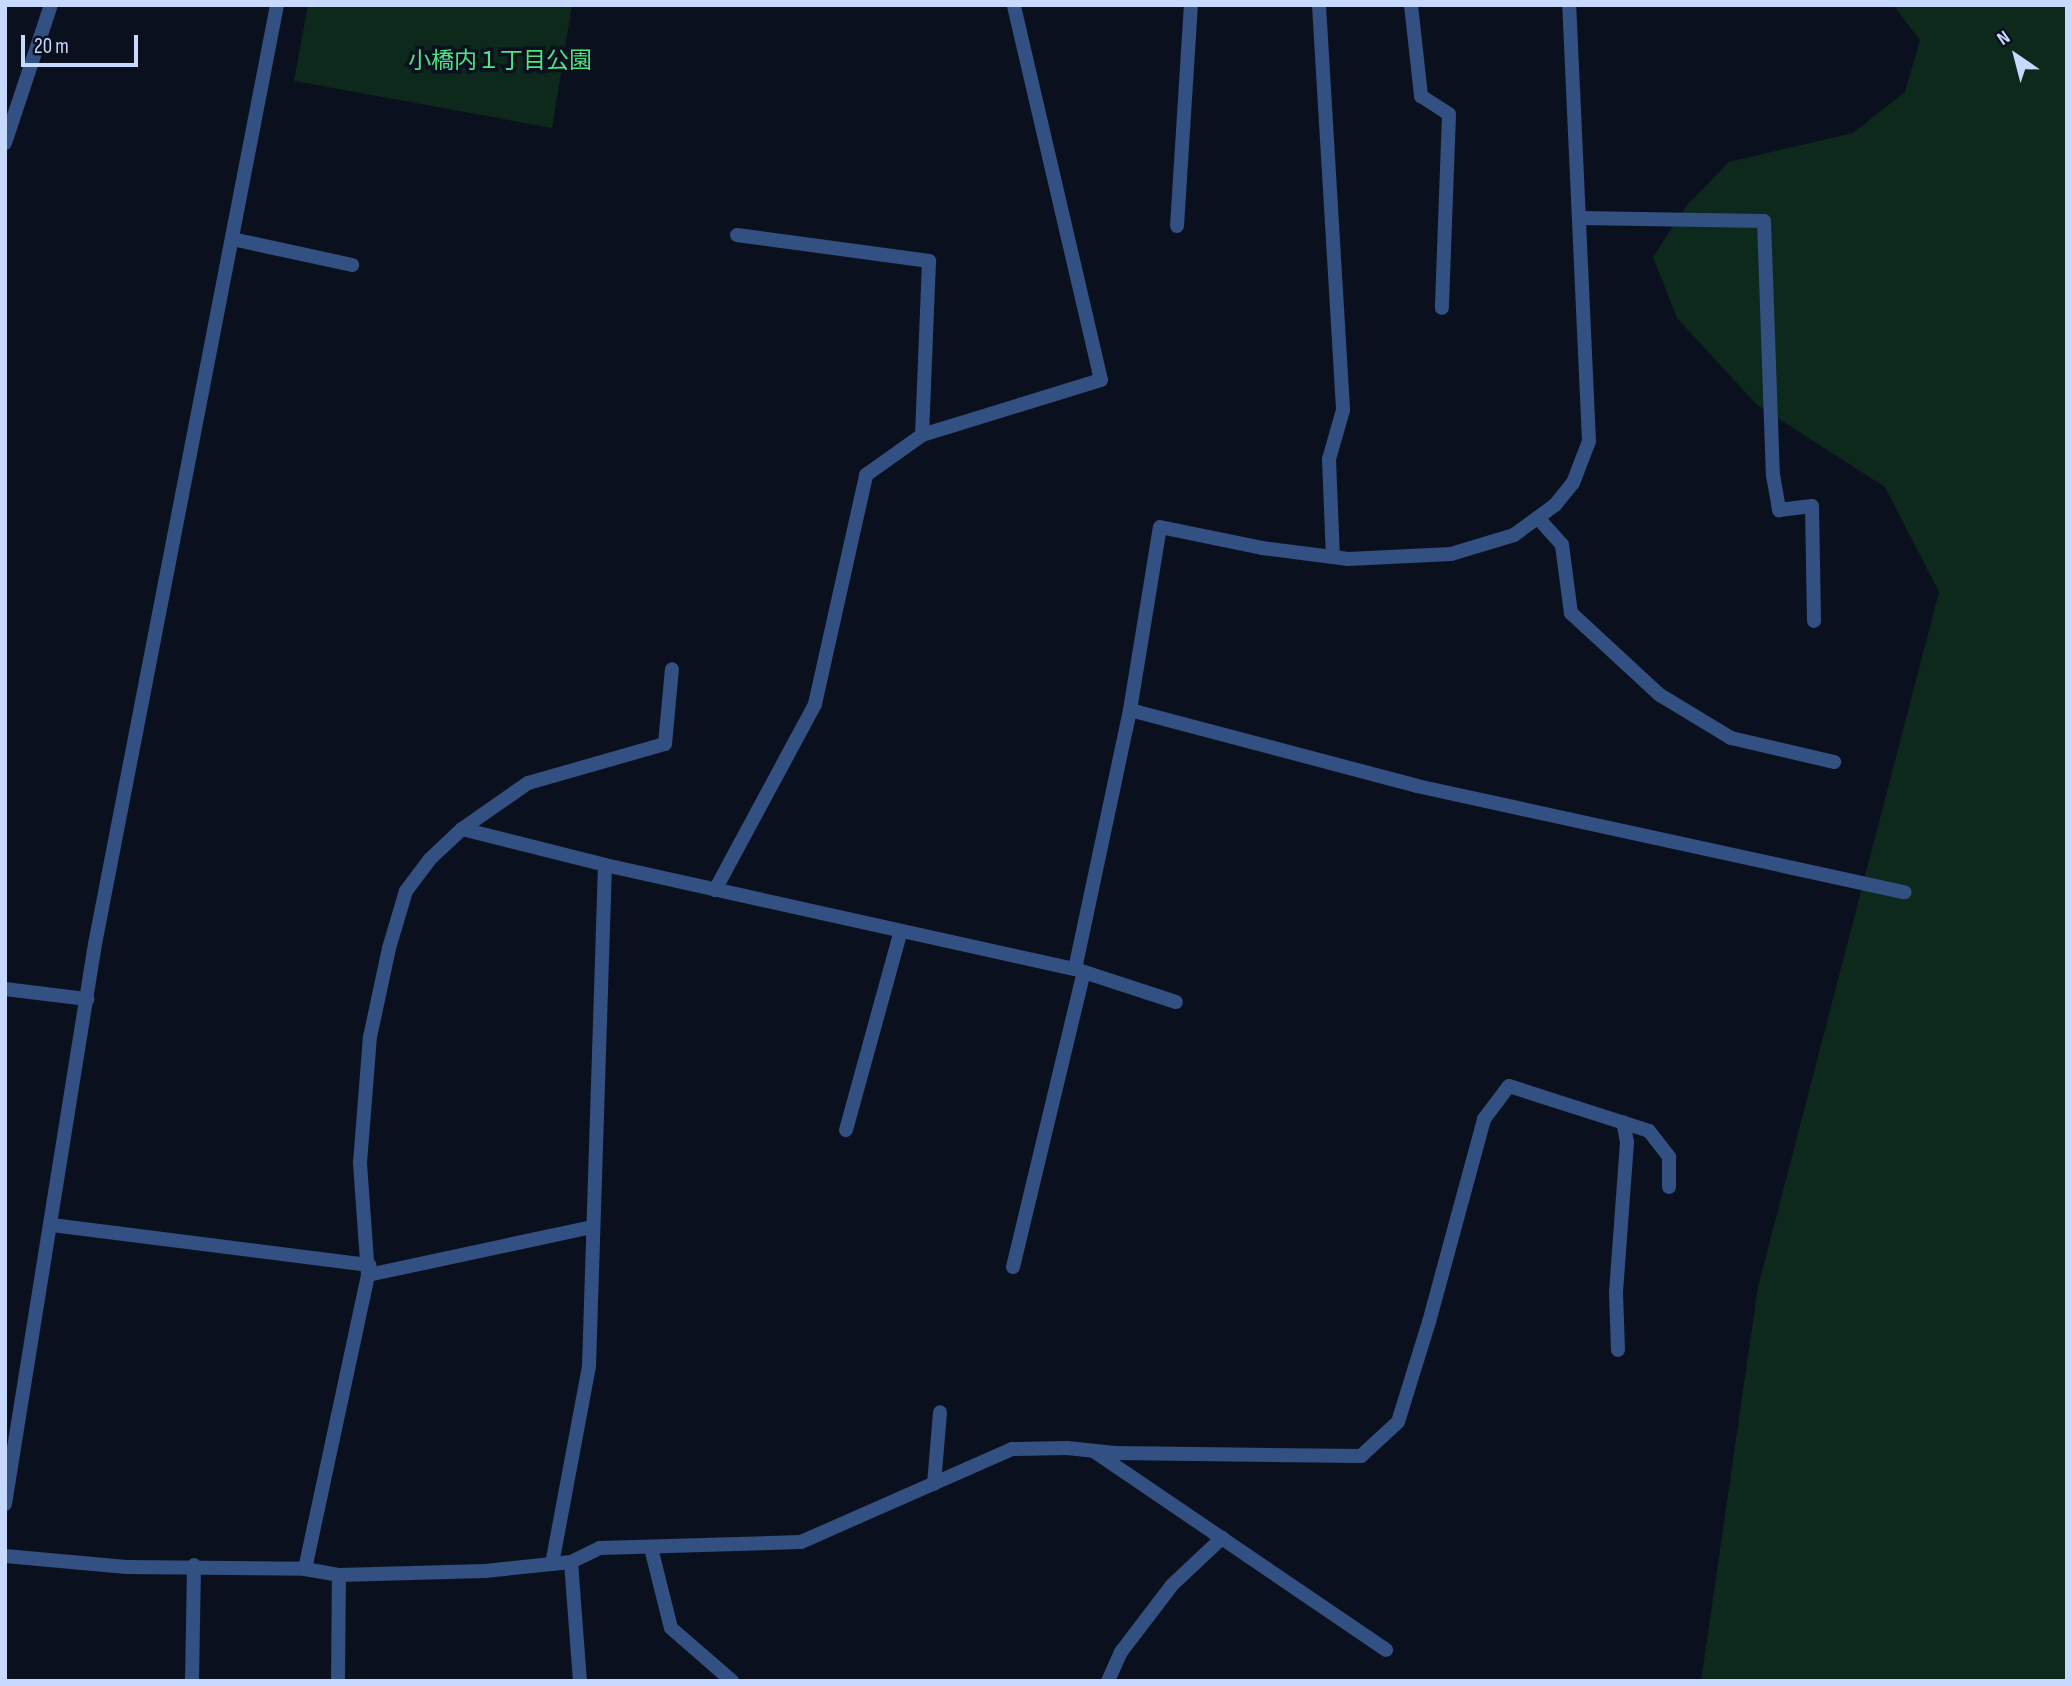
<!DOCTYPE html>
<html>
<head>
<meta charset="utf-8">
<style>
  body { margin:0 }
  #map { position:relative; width:2072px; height:1686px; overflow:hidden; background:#0b101f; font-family:"Sofia Sans Condensed","Noto Sans JP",sans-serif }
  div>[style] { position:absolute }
  .green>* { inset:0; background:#0d291c }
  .street>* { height:14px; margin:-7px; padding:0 7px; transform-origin:7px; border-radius:7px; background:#325081 }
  span { translate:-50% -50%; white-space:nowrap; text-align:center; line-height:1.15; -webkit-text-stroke:7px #0b101f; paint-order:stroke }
  .park-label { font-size:23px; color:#4de680 }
  .frame { position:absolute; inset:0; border:7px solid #c8d9ff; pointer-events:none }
  .north { position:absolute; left:1981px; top:21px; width:70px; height:70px; -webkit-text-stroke:5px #0b101f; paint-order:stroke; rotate:325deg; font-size:19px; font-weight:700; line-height:28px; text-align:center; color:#c8d9ff }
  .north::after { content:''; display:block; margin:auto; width:24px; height:32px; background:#c8d9ff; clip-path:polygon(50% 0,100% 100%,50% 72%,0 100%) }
  .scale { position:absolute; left:21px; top:35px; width:117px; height:32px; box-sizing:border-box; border:4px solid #c8d9ff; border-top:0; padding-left:9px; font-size:21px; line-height:24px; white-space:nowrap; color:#c8d9ff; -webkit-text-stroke:5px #0b101f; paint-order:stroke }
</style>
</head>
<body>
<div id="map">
  <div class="green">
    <i style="clip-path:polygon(308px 5px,572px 5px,552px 128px,294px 81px)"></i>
    <i style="clip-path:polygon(1893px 5px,2067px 5px,2067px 1681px,1701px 1681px,1758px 1287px,1939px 592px,1885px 487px,1756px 404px,1677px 318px,1653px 257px,1688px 204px,1729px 162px,1853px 133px,1905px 92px,1920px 40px)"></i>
  </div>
  <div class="street">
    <i style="left:1319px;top:5px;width:406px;rotate:86.6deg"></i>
    <i style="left:1343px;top:410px;width:51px;rotate:105.9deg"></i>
    <i style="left:1329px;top:459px;width:98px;rotate:87.7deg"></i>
    <i style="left:1411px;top:5px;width:92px;rotate:83.7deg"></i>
    <i style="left:1421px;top:96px;width:33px;rotate:33deg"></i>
    <i style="left:1449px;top:114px;width:194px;rotate:92.1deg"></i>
    <i style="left:5px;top:143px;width:145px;rotate:-71.6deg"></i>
    <i style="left:1580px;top:218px;width:184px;rotate:0.9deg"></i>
    <i style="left:1764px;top:221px;width:254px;rotate:88deg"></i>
    <i style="left:1773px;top:475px;width:36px;rotate:80deg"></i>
    <i style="left:1779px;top:510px;width:33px;rotate:-7deg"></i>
    <i style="left:1812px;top:506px;width:115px;rotate:89deg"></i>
    <i style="left:1177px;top:226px;width:221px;rotate:-86.4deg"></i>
    <i style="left:737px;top:235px;width:194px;rotate:7.7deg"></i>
    <i style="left:929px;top:261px;width:174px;rotate:92.3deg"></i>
    <i style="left:232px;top:239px;width:123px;rotate:12.2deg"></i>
    <i style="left:1538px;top:518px;width:36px;rotate:48deg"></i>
    <i style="left:1562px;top:545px;width:69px;rotate:82.5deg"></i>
    <i style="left:1571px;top:613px;width:121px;rotate:42.7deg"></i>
    <i style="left:1660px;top:695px;width:83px;rotate:31.2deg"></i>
    <i style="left:1731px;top:738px;width:106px;rotate:13.1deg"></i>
    <i style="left:1130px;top:710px;width:297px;rotate:14.8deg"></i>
    <i style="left:1417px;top:786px;width:499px;rotate:12.3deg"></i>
    <i style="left:462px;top:829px;width:147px;rotate:14.1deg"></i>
    <i style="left:605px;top:865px;width:481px;rotate:12.5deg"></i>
    <i style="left:1075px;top:969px;width:265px;rotate:-78deg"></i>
    <i style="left:1130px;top:710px;width:185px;rotate:-80.7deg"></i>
    <i style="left:1160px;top:527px;width:104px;rotate:11.6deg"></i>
    <i style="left:1262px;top:548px;width:87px;rotate:7.3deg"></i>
    <i style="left:1348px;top:559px;width:103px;rotate:-2.8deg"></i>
    <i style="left:1451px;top:554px;width:66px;rotate:-16.8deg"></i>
    <i style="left:1514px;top:535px;width:51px;rotate:-36.2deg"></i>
    <i style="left:1555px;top:505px;width:28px;rotate:-51deg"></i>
    <i style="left:1573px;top:483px;width:45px;rotate:-69.1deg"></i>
    <i style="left:1589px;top:441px;width:436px;rotate:-92.6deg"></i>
    <i style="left:715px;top:890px;width:211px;rotate:-61.7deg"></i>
    <i style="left:815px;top:704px;width:235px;rotate:-77.4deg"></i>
    <i style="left:866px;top:475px;width:69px;rotate:-35.5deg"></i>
    <i style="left:922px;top:435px;width:187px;rotate:-17.1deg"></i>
    <i style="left:1101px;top:380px;width:385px;rotate:-103.1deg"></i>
    <i style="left:1078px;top:970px;width:103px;rotate:18.1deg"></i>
    <i style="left:5px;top:989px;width:83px;rotate:7deg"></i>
    <i style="left:846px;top:1130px;width:206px;rotate:-74.6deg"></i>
    <i style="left:52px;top:1225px;width:320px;rotate:7.2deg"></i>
    <i style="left:592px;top:1227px;width:229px;rotate:167.9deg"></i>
    <i style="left:368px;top:1275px;width:112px;rotate:-94.1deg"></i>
    <i style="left:360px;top:1163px;width:126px;rotate:-85.5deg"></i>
    <i style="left:370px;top:1037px;width:91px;rotate:-77.9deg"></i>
    <i style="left:389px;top:948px;width:59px;rotate:-73.4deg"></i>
    <i style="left:406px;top:891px;width:40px;rotate:-53deg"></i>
    <i style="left:430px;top:859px;width:44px;rotate:-43.2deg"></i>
    <i style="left:462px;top:829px;width:80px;rotate:-34.9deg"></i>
    <i style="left:528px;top:783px;width:142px;rotate:-15.9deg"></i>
    <i style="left:665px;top:744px;width:75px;rotate:-84.7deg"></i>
    <i style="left:1013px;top:1267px;width:303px;rotate:-76.5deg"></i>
    <i style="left:1618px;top:1350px;width:58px;rotate:-92deg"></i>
    <i style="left:1616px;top:1292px;width:150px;rotate:-85.8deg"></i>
    <i style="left:1627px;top:1142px;width:20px;rotate:-101deg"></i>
    <i style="left:1095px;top:1452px;width:352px;rotate:34.2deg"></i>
    <i style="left:934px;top:1484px;width:72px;rotate:-85.2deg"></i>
    <i style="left:5px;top:1504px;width:567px;rotate:-80.87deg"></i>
    <i style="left:95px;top:944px;width:956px;rotate:-79.03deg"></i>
    <i style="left:651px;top:1548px;width:82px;rotate:76deg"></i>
    <i style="left:671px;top:1628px;width:81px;rotate:41deg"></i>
    <i style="left:5px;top:1556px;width:122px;rotate:5.2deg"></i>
    <i style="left:127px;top:1567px;width:178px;rotate:0.6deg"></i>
    <i style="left:305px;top:1569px;width:35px;rotate:10deg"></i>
    <i style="left:339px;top:1575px;width:146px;rotate:-1.6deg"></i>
    <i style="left:485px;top:1571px;width:67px;rotate:-6deg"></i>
    <i style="left:552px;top:1564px;width:201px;rotate:-79.4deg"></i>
    <i style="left:589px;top:1366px;width:501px;rotate:-88.17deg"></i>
    <i style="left:571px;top:1562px;width:119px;rotate:85.7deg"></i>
    <i style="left:552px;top:1564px;width:19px;rotate:-6deg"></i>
    <i style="left:571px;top:1562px;width:32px;rotate:-26deg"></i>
    <i style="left:600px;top:1548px;width:201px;rotate:-1.7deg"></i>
    <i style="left:801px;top:1542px;width:231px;rotate:-23.8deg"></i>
    <i style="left:1012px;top:1449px;width:55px;rotate:-1deg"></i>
    <i style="left:1067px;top:1448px;width:48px;rotate:5.9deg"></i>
    <i style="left:1115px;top:1453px;width:246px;rotate:0.7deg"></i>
    <i style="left:1361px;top:1456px;width:50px;rotate:-42.6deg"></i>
    <i style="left:1398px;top:1422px;width:105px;rotate:-72.8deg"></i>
    <i style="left:1429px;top:1322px;width:210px;rotate:-74.8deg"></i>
    <i style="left:1484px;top:1119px;width:41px;rotate:-52.9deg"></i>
    <i style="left:1509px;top:1086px;width:147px;rotate:17.8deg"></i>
    <i style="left:1649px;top:1131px;width:33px;rotate:52deg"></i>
    <i style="left:1669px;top:1157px;width:30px;rotate:90deg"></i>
    <i style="left:305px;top:1569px;width:301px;rotate:-77.9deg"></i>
    <i style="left:192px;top:1681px;width:116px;rotate:-89deg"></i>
    <i style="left:338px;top:1681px;width:106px;rotate:-89.5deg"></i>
    <i style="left:1108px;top:1681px;width:32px;rotate:-66deg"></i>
    <i style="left:1121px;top:1652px;width:84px;rotate:-52.7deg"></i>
    <i style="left:1172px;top:1585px;width:69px;rotate:-43.2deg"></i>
  </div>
  <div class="park-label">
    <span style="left:500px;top:61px">小橋内１丁目公園</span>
  </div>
  <div class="frame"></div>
  <div class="north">N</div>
  <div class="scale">20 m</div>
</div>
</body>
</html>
